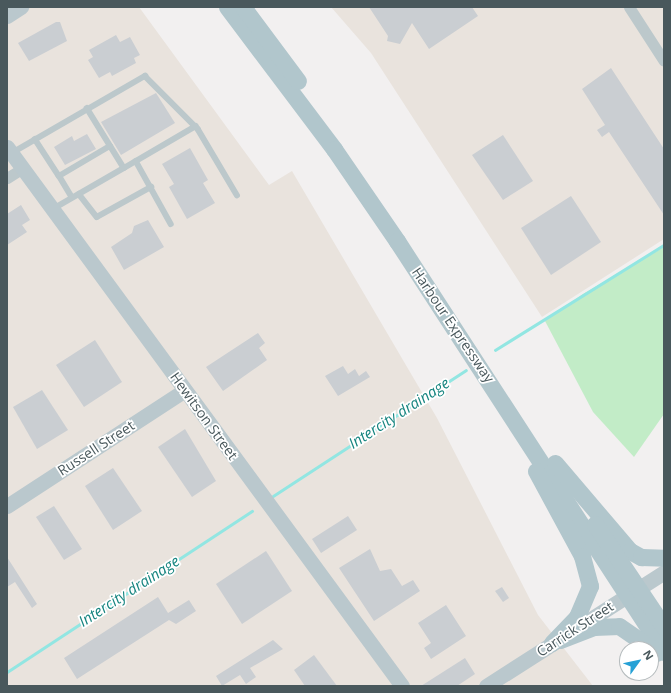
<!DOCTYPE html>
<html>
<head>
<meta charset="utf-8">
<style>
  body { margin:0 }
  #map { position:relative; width:671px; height:693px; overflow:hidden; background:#f2f0f0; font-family:"Open Sans",sans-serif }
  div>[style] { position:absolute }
  .commercial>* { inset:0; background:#e9e3dd }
  .green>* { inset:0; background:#c2ecc7 }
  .stream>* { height:2.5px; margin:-1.25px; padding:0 1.25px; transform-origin:1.25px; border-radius:1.25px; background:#92e6e2 }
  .building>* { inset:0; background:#caced2 }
  .lane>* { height:5.5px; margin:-2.75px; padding:0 2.75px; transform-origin:2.75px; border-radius:2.75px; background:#bcc8cb }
  .street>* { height:11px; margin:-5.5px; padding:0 5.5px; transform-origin:5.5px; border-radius:5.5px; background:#bcc8cb }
  .secondary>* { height:15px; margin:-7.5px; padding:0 7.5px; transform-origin:7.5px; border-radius:7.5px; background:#bac8cd }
  .primary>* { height:17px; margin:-8.5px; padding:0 8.5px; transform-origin:8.5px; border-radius:8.5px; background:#b1c6cc }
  span { translate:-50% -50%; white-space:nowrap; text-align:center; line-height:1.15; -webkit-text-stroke:3.5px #fff; paint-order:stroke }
  .street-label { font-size:14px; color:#49585c }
  .water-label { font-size:15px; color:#15847f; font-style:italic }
  .frame { position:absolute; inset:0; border:8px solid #49585c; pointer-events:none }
  .north { position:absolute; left:619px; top:641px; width:40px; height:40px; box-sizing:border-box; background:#fff; border:1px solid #b6bcbe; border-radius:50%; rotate:57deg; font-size:11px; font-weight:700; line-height:16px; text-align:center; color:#49585c }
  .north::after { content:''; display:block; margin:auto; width:14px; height:18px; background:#26a1d6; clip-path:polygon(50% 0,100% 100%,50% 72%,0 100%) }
</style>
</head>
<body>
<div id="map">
  <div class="commercial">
    <i style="clip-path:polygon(7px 7px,139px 7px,269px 185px,292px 171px,437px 418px,538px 615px,593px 686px,7px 686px)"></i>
    <i style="clip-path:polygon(331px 7px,664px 7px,664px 239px,542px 317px,371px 53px)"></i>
  </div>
  <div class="green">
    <i style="clip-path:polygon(664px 247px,664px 414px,634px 457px,593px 412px,545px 321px,583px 294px)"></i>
  </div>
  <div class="stream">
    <i style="left:495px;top:350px;width:199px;rotate:-31.9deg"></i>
    <i style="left:273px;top:496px;width:230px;rotate:-33.1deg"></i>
    <i style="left:7px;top:672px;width:293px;rotate:-33.3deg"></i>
  </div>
  <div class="building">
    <i style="clip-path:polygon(369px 7px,472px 7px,478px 16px,429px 49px,412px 23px,400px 44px,387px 41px,388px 36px)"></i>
    <i style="clip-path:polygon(56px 22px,60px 22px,67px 41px,29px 61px,18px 43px)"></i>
    <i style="clip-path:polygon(116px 35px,120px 42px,130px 37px,140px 55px,134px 58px,136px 63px,112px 76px,110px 72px,99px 78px,88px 60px,93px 57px,89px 50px)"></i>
    <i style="clip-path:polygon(611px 68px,664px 149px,664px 215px,609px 132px,602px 137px,597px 130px,605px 125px,582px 89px)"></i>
    <i style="clip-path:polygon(156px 93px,175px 123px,121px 155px,101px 122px)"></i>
    <i style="clip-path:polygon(87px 134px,96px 149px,65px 165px,54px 147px,72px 136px,74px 141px)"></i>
    <i style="clip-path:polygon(503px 135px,533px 181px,503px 200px,472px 155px)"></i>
    <i style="clip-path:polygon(190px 148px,208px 180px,203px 183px,215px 203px,187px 219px,169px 187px,174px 184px,162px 164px)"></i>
    <i style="clip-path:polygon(571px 196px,601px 242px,551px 275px,521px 228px)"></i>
    <i style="clip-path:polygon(21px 205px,30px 220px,22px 225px,27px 232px,7px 245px,7px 214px)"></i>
    <i style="clip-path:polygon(148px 220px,164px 247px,124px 270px,111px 247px,132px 233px,134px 226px)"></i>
    <i style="clip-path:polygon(258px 333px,265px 343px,259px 348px,267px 360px,223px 391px,206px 367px)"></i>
    <i style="clip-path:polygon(95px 340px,122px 382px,84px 407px,56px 365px)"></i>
    <i style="clip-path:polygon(343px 366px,348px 374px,355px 369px,359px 376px,366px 371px,370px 377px,338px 396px,325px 376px)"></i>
    <i style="clip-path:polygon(42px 390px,68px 430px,37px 449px,13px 407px)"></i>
    <i style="clip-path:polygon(185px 429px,216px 481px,192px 497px,158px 447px)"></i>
    <i style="clip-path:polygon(113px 468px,142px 511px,113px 530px,85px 486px)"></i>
    <i style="clip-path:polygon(54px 506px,82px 549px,64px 560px,36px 517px)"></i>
    <i style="clip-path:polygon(348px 516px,357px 530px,321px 553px,312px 539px)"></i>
    <i style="clip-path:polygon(370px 549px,380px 571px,391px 569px,402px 586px,413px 580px,420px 591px,374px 621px,339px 568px)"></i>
    <i style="clip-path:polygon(266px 551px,292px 591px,242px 624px,216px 584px)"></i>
    <i style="clip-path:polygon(7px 557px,37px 604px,32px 608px,15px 582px,7px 587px)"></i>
    <i style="clip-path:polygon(502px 587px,509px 598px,503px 602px,495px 591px)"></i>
    <i style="clip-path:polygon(158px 597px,168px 613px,189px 600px,196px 611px,176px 624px,169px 620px,77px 679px,64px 658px)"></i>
    <i style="clip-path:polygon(446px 605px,466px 636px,431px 659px,424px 648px,431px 643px,418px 623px)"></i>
    <i style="clip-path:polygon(273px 640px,283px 649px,250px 668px,256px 677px,246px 684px,240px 675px,222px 686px,216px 676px)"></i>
    <i style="clip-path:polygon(314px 655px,337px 686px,305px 686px,294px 670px)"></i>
    <i style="clip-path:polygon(465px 658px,475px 674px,457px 686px,421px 686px)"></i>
  </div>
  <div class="lane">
    <i style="left:87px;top:108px;width:70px;rotate:58.3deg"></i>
    <i style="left:124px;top:168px;width:83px;rotate:-30.3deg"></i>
    <i style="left:35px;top:139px;width:44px;rotate:57deg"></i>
    <i style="left:12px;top:153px;width:154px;rotate:-30.1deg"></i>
    <i style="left:145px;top:76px;width:75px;rotate:45deg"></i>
    <i style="left:198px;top:129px;width:77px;rotate:59.4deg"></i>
    <i style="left:136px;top:161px;width:72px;rotate:60.9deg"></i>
    <i style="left:79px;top:194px;width:29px;rotate:52deg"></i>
    <i style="left:97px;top:217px;width:62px;rotate:-29.1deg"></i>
    <i style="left:72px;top:198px;width:26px;rotate:-121deg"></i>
    <i style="left:59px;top:176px;width:59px;rotate:-30.5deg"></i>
    <i style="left:53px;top:209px;width:82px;rotate:-30deg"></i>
  </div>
  <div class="street">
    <i style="left:629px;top:7px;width:64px;rotate:57.1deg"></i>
    <i style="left:7px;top:178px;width:19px;rotate:-32deg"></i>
  </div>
  <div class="secondary">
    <i style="left:7px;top:16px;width:17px;rotate:-33deg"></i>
    <i style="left:7px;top:147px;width:668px;rotate:53.76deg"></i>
    <i style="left:7px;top:506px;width:212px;rotate:-33.1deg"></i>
    <i style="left:486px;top:686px;width:211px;rotate:-32.6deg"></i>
  </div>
  <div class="primary">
    <i style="left:227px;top:7px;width:178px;rotate:53deg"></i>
    <i style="left:334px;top:149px;width:112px;rotate:55.6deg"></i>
    <i style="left:397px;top:241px;width:490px;rotate:57deg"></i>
    <i style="left:243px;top:7px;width:92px;rotate:53.4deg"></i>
    <i style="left:555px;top:463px;width:116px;rotate:49.6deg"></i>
    <i style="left:630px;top:551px;width:13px;rotate:29deg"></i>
    <i style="left:641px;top:557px;width:23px;rotate:2deg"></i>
    <i style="left:536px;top:471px;width:97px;rotate:61.6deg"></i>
    <i style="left:582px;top:556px;width:31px;rotate:75deg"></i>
    <i style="left:590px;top:586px;width:34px;rotate:113deg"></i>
    <i style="left:577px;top:617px;width:36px;rotate:134deg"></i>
    <i style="left:595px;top:524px;width:124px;rotate:56.2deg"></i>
    <i style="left:560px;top:640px;width:36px;rotate:-21deg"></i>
    <i style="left:594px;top:627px;width:25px;rotate:-2deg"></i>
    <i style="left:619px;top:626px;width:47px;rotate:34.7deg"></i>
  </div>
  <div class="street-label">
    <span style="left:453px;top:325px;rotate:56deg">Harbour Expressway</span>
    <span style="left:204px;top:416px;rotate:54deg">Hewitson Street</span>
    <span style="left:96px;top:448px;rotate:-33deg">Russell Street</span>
    <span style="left:575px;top:629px;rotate:-33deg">Carrick Street</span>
  </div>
  <div class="water-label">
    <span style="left:399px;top:413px;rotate:-33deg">Intercity drainage</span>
    <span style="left:129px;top:591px;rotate:-33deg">Intercity drainage</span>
  </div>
  <div class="frame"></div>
  <div class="north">N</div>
</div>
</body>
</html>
